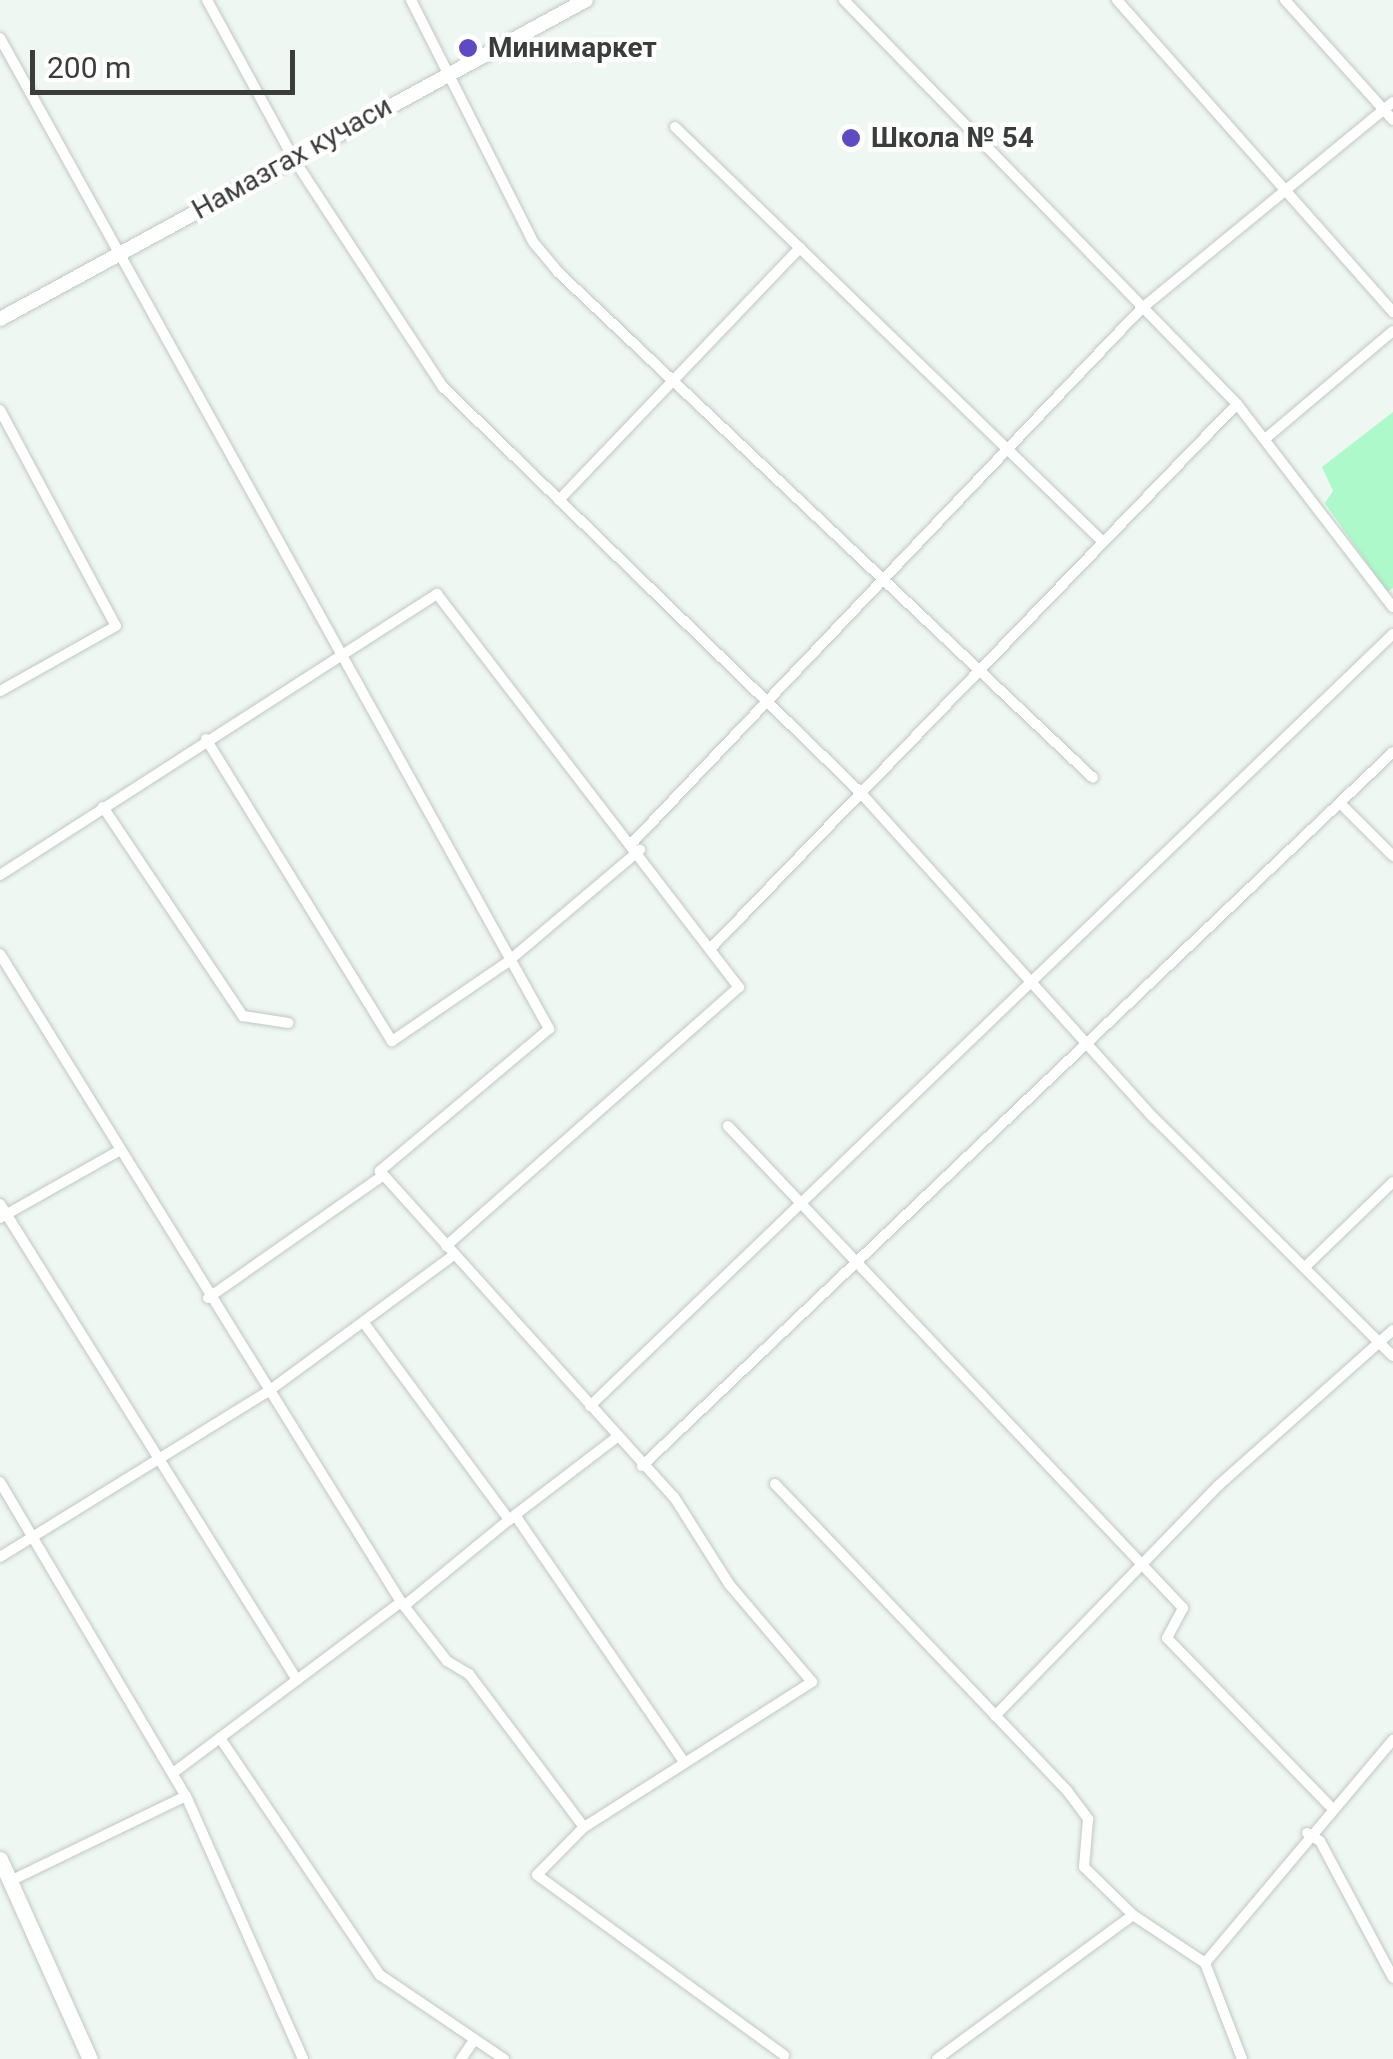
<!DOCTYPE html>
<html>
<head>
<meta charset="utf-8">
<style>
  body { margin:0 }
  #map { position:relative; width:1393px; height:2059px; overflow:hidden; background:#eef7f1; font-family:Roboto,sans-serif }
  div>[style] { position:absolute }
  .green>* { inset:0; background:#adf9c9 }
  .roads { filter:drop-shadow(0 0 2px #c0c8c3) drop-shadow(0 0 2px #c0c8c3) }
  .minor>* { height:10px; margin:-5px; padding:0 5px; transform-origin:5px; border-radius:5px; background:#fff }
  .tertiary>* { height:14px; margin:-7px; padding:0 7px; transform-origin:7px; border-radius:7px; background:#fff }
  .secondary>* { height:15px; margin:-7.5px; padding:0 7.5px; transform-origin:7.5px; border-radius:7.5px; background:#fff }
  .dots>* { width:28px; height:28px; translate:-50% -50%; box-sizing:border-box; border:5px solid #fff; border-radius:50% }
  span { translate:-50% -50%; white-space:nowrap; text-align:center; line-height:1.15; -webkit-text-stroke:9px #fff; paint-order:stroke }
  .poi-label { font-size:28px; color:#3a3d3b; font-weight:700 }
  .left { translate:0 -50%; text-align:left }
  .street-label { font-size:28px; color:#3a3d3b }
  .scale { position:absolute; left:30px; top:50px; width:265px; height:45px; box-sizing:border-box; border:5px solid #3a3d3b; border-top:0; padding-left:12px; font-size:30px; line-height:35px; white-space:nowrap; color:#3a3d3b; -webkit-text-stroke:8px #fff; paint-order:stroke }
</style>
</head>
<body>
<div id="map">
  <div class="green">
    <i style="clip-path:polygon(1393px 412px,1393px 588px,1387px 592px,1325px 503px,1333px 491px,1322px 467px)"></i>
  </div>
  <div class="roads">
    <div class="minor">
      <i style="left:207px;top:0;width:180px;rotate:61.4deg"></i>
      <i style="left:293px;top:158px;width:274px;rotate:56.8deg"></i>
      <i style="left:443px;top:387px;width:581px;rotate:44.16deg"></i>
      <i style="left:860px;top:792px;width:439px;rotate:48deg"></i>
      <i style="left:1154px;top:1118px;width:337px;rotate:44.9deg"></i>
      <i style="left:411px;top:0;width:272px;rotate:63.2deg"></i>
      <i style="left:534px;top:243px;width:38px;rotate:50deg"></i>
      <i style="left:558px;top:272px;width:736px;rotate:43.4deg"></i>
      <i style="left:844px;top:0;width:564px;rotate:45.79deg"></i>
      <i style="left:1237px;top:404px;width:256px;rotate:52.5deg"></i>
      <i style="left:1117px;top:0;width:417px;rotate:48.5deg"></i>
      <i style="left:1285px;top:0;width:161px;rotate:48deg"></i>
      <i style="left:0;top:38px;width:1133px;rotate:61.01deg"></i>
      <i style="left:549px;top:1029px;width:221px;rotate:140deg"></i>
      <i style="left:380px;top:1171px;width:439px;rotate:48deg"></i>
      <i style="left:674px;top:1497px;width:103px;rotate:57.7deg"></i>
      <i style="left:729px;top:1584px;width:128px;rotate:49.7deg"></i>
      <i style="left:812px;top:1682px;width:270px;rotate:147.5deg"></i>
      <i style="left:584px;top:1827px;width:67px;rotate:134.4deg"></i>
      <i style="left:537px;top:1875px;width:306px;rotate:36.1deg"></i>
      <i style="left:675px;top:127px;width:592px;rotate:44.11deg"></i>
      <i style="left:0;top:410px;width:245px;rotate:61.8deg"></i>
      <i style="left:116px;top:626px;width:133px;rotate:150.7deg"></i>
      <i style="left:1265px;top:439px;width:167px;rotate:-40.2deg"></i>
      <i style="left:559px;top:500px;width:349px;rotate:-46.3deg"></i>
      <i style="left:206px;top:739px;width:355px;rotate:58.4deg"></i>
      <i style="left:392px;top:1041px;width:137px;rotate:-34.3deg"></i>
      <i style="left:505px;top:964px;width:177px;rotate:-40.2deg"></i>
      <i style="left:1340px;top:803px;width:75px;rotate:45deg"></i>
      <i style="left:103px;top:807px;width:252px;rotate:56.2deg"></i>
      <i style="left:243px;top:1016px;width:46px;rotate:8.8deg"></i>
      <i style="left:634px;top:841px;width:735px;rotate:-46.38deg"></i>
      <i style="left:1141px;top:309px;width:326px;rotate:-39.4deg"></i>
      <i style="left:0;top:875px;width:520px;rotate:-32.74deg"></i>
      <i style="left:437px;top:594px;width:496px;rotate:52.5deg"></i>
      <i style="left:739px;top:987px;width:391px;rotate:138.5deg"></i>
      <i style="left:714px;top:945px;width:752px;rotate:-45.97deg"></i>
      <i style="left:0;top:954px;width:762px;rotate:58.25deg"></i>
      <i style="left:401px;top:1602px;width:75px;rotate:52.1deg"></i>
      <i style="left:447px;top:1661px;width:26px;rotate:31deg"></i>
      <i style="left:469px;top:1674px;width:191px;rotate:53.1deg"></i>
      <i style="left:728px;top:1126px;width:663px;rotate:46.65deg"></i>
      <i style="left:1183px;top:1608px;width:34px;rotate:118deg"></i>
      <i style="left:1167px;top:1638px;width:233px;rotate:45.9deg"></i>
      <i style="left:0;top:1204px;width:561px;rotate:58.04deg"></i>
      <i style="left:0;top:1218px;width:138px;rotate:-29.5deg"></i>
      <i style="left:1305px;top:1267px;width:122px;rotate:-44deg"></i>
      <i style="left:208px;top:1298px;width:213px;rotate:-35deg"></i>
      <i style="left:364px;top:1323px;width:245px;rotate:53.6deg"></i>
      <i style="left:590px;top:1406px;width:1114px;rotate:-43.87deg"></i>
      <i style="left:617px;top:1437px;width:128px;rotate:142.6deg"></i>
      <i style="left:515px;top:1515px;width:299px;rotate:55.6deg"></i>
      <i style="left:642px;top:1466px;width:1036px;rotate:-43.55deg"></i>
      <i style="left:0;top:1482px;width:365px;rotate:59.4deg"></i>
      <i style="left:186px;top:1796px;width:288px;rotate:66deg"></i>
      <i style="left:775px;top:1484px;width:425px;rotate:46.4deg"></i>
      <i style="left:1068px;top:1792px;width:34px;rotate:53deg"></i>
      <i style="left:1088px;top:1819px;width:48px;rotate:94.8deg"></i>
      <i style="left:1084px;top:1867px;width:69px;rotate:44.4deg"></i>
      <i style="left:1133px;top:1915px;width:87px;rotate:33.7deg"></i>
      <i style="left:0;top:1557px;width:312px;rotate:-31.7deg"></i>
      <i style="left:266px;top:1393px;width:233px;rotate:-36.3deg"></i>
      <i style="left:404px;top:1606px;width:139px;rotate:-39.4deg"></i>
      <i style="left:995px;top:1716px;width:322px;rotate:-45.9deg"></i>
      <i style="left:1219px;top:1485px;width:233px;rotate:-41.7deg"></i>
      <i style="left:220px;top:1738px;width:286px;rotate:56deg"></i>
      <i style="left:380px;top:1975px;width:150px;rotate:34.1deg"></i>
      <i style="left:173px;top:1773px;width:285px;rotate:-36.9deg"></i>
      <i style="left:1307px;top:1833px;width:15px;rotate:32deg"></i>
      <i style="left:1320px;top:1841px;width:155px;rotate:61.9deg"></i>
      <i style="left:10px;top:1881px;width:195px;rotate:-25.8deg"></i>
      <i style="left:461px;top:2059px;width:24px;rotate:-55deg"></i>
      <i style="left:937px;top:2059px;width:243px;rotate:-36.3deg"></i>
      <i style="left:1242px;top:2059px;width:103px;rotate:-111.1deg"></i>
      <i style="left:1205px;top:1963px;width:292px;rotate:-49.9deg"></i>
    </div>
    <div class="tertiary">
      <i style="left:0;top:319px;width:667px;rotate:-28.56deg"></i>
    </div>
    <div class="secondary">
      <i style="left:0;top:1859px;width:219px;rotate:65.8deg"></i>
    </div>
  </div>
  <div class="dots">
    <i style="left:468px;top:48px;background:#5e4bc3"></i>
    <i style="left:851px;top:138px;background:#5e4bc3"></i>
  </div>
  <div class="poi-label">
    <span class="left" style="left:488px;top:48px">Минимаркет</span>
    <span class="left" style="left:871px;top:138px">Школа № 54</span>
  </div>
  <div class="street-label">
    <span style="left:292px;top:158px;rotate:-29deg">Намазгах кучаси</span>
  </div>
  <div class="scale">200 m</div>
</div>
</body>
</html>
